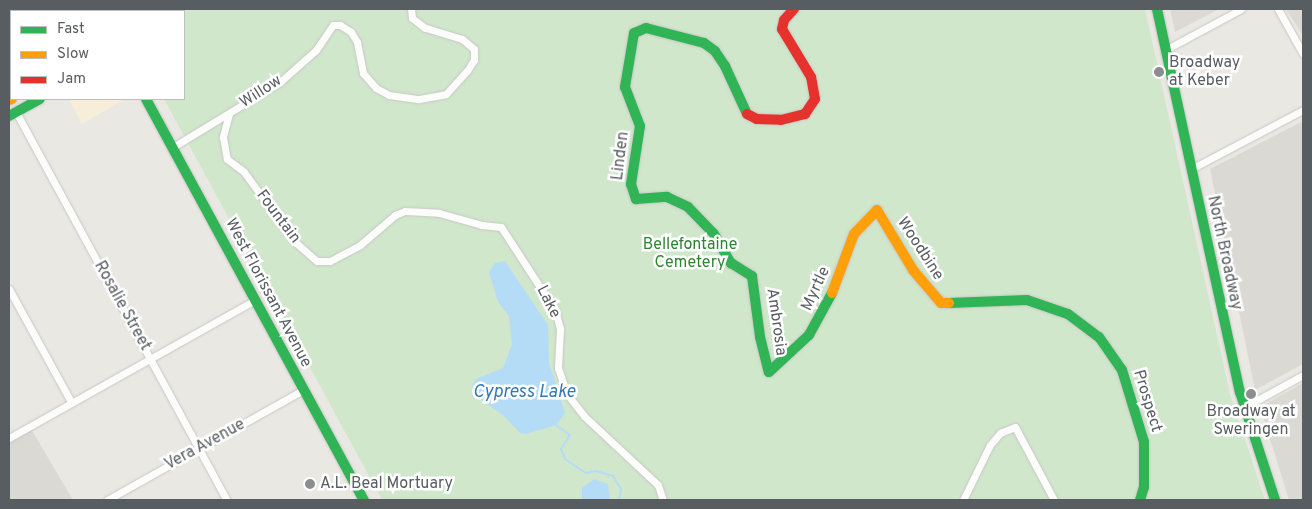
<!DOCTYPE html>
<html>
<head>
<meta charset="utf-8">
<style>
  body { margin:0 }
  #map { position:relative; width:1312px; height:509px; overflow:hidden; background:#eae8e2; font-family:Overpass,sans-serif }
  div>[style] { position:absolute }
  .commercial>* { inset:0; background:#f6eed9 }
  .industrial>* { inset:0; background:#dbd9d3 }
  .green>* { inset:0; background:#d0e7cb }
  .water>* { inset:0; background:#b4dcf6 }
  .stream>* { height:2px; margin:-1px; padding:0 1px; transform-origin:1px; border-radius:1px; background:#b4dcf6 }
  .roads { filter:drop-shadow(0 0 1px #c7c7c7) drop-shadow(0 0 1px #c7c7c7) }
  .street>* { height:7px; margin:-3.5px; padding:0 3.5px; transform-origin:3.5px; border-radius:3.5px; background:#fcfcfb }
  .fast>* { height:10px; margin:-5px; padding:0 5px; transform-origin:5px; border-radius:5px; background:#30b455 }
  .slow>* { height:10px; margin:-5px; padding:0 5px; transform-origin:5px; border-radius:5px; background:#ff9f0a }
  .jam>* { height:10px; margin:-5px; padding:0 5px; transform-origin:5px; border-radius:5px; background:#e5322d }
  .dots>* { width:14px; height:14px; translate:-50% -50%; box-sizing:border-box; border:2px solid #fff; border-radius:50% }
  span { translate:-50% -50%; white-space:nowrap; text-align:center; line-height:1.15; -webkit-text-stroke:5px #fff; paint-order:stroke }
  .poi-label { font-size:16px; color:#585d62 }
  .left { translate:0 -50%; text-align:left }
  .street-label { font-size:16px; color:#585d62 }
  .park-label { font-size:16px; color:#2e842f }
  .water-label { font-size:18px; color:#3378b8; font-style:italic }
  .frame { position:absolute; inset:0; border:10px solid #585d62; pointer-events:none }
  .legend { position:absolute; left:10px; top:10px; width:175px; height:90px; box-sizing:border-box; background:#fff; border:1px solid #bcbec0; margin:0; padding:6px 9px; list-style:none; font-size:15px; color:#585d62 }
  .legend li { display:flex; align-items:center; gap:10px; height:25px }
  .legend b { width:25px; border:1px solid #bcbec0 }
</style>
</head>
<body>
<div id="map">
  <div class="commercial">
    <i style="clip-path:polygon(69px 99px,125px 99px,82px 124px)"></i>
  </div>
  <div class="industrial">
    <i style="clip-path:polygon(1170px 9px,1219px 9px,1175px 32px)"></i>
    <i style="clip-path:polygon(1286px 9px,1303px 9px,1303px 36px)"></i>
    <i style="clip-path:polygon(1303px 121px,1303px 364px,1255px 390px,1210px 169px)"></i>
    <i style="clip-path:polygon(1303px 383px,1303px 500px,1289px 500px,1262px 413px,1264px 405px)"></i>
    <i style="clip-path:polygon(31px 429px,73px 500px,9px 500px,9px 442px)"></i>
  </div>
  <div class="green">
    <i style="clip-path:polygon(115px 9px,1145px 9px,1230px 394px,1265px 500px,382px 500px,164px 99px,184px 99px,184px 11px)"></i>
  </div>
  <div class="water">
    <i style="clip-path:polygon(505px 261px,548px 325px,549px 363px,565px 413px,556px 425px,526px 434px,520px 433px,504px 416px,478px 398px,472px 387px,476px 379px,503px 368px,512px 344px,509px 316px,498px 302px,489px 272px,495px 263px)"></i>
    <i style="clip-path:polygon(594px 479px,608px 484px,610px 500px,582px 500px,582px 488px)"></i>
  </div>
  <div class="stream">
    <i style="left:556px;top:425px;width:17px;rotate:36deg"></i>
    <i style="left:570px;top:435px;width:17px;rotate:123deg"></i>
    <i style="left:561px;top:449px;width:11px;rotate:68deg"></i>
    <i style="left:565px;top:459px;width:25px;rotate:34deg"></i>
    <i style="left:586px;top:473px;width:10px;rotate:-11deg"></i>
    <i style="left:596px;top:471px;width:18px;rotate:16deg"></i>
    <i style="left:613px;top:476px;width:15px;rotate:58deg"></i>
    <i style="left:621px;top:489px;width:11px;rotate:100deg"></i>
  </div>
  <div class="roads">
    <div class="street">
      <i style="left:1278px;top:9px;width:51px;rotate:60.9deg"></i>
      <i style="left:1165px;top:50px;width:86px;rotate:-28.3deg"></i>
      <i style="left:16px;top:112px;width:442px;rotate:61.5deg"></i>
      <i style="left:229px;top:114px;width:24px;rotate:105deg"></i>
      <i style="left:223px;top:137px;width:22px;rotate:80deg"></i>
      <i style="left:227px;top:159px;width:21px;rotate:37deg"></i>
      <i style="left:244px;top:172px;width:87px;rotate:53.9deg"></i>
      <i style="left:295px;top:242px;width:29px;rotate:41deg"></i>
      <i style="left:317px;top:261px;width:13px"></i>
      <i style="left:330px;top:261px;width:34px;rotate:-28deg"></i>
      <i style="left:360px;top:245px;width:46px;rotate:-40.6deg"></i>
      <i style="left:395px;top:215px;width:11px;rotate:-22deg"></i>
      <i style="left:405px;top:211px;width:34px;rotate:3deg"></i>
      <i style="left:439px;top:213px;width:45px;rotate:15.6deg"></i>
      <i style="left:482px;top:225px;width:19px;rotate:6deg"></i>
      <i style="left:501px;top:227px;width:99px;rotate:57deg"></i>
      <i style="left:555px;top:310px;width:20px;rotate:75deg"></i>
      <i style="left:560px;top:329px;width:39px;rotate:93deg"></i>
      <i style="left:558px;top:368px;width:28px;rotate:71deg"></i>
      <i style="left:567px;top:394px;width:28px;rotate:52deg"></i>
      <i style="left:584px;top:416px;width:101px;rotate:43deg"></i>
      <i style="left:658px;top:485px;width:16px;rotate:72deg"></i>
      <i style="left:173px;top:147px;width:125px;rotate:-31.3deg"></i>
      <i style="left:280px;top:82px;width:48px;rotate:-41.6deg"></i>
      <i style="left:316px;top:50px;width:30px;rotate:-56deg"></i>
      <i style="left:333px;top:25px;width:7px"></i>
      <i style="left:340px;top:25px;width:13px;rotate:32deg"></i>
      <i style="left:351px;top:32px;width:12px;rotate:59deg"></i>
      <i style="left:357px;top:42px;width:32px;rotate:79deg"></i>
      <i style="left:363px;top:73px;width:20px;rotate:49deg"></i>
      <i style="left:376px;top:88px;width:15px;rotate:28deg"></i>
      <i style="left:389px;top:95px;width:30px;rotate:8deg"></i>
      <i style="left:419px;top:99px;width:27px;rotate:-10deg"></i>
      <i style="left:446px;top:94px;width:31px;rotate:-48deg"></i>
      <i style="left:467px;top:71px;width:13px;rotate:-58deg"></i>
      <i style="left:474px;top:60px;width:11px;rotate:-90deg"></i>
      <i style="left:474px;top:49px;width:16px;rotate:-140deg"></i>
      <i style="left:462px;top:39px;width:39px;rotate:-163deg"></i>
      <i style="left:425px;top:28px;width:16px;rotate:-142deg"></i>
      <i style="left:412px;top:18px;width:9px;rotate:-96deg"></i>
      <i style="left:1191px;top:169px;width:127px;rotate:-27.8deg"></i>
      <i style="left:9px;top:289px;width:129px;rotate:61.2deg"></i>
      <i style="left:1243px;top:408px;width:68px;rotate:-28.8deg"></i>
      <i style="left:9px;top:438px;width:282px;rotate:-29.3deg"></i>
      <i style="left:107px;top:500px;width:225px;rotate:-29.3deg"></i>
      <i style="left:963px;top:500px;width:61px;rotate:-63.9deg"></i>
      <i style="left:990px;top:445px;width:16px;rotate:-50deg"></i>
      <i style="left:1000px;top:433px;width:16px;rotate:-22deg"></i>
      <i style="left:1015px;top:427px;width:83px;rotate:61.9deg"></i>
    </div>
    <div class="fast">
      <i style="left:1157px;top:9px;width:392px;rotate:77.8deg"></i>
      <i style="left:1240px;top:392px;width:114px;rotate:72deg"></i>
      <i style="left:146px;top:99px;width:456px;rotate:61.5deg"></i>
      <i style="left:747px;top:114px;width:53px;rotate:-114.6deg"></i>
      <i style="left:725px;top:66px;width:18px;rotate:-124deg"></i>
      <i style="left:715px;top:51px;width:14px;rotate:-144deg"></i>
      <i style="left:704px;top:43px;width:60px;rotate:-165.5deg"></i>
      <i style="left:646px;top:28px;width:13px;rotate:157deg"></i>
      <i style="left:634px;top:33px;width:55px;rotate:99.5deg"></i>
      <i style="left:625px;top:87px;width:42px;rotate:69deg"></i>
      <i style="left:640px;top:126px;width:59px;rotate:98.8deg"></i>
      <i style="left:631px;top:184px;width:16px;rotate:72deg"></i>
      <i style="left:636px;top:199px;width:31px;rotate:-4deg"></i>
      <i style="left:667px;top:197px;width:23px;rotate:25deg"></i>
      <i style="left:688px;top:207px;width:37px;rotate:46deg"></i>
      <i style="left:714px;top:234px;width:34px;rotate:60deg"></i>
      <i style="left:731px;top:263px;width:25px;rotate:32deg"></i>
      <i style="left:752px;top:276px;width:62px;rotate:82.5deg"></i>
      <i style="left:760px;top:337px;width:36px;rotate:76deg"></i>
      <i style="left:769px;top:372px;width:54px;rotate:-42.8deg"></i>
      <i style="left:809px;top:335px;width:48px;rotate:-61.3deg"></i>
      <i style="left:9px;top:116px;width:35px;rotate:-29deg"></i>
      <i style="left:949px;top:303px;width:78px;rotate:-2.2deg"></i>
      <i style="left:1027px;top:300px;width:43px;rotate:18.9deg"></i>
      <i style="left:1068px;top:314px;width:39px;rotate:37deg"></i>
      <i style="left:1099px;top:337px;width:40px;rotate:55.1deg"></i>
      <i style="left:1122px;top:370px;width:75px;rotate:73deg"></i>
      <i style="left:1144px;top:442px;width:45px;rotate:90deg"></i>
      <i style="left:1144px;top:487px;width:14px;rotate:107deg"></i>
    </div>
    <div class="slow">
      <i style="left:96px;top:9px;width:3px;rotate:45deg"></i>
      <i style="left:9px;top:100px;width:3px;rotate:-18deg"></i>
      <i style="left:832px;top:293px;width:63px;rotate:-69.6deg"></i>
      <i style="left:854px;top:234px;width:33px;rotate:-46deg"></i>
      <i style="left:877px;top:210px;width:70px;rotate:59deg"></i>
      <i style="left:913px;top:270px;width:43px;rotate:49.7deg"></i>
      <i style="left:941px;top:303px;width:8px"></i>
    </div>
    <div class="jam">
      <i style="left:747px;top:114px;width:11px;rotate:27deg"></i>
      <i style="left:757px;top:119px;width:24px;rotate:2deg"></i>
      <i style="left:781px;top:120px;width:25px;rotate:-14deg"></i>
      <i style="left:805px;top:114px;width:18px;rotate:-56deg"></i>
      <i style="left:815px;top:99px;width:22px;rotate:-100deg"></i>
      <i style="left:811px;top:77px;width:56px;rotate:-121.1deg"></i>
      <i style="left:782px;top:29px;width:9px;rotate:-77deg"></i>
      <i style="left:784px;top:20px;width:15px;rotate:-48deg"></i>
    </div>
  </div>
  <div class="dots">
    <i style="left:1159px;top:72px;background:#8b8e8f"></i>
    <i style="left:1251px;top:394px;background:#8b8e8f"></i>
    <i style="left:310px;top:484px;background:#8b8e8f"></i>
  </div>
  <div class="poi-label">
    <span class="left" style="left:1169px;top:72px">Broadway<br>at Keber</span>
    <span style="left:1251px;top:421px">Broadway at<br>Sweringen</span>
    <span class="left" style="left:320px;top:484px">A.L. Beal Mortuary</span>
  </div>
  <div class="street-label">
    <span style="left:261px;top:92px;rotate:-33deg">Willow</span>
    <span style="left:621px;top:156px;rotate:-83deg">Linden</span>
    <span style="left:278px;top:217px;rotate:53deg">Fountain</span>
    <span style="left:920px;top:249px;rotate:57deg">Woodbine</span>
    <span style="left:1224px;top:253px;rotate:78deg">North Broadway</span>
    <span style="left:816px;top:289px;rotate:-65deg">Myrtle</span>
    <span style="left:268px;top:293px;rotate:62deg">West Florissant Avenue</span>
    <span style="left:548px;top:302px;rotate:63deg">Lake</span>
    <span style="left:122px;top:306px;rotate:61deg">Rosalie Street</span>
    <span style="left:776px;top:322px;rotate:82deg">Ambrosia</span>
    <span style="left:1147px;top:401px;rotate:73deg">Prospect</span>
    <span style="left:205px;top:445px;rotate:-29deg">Vera Avenue</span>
  </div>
  <div class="park-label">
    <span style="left:690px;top:254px">Bellefontaine<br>Cemetery</span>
  </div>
  <div class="water-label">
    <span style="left:524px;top:393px">Cypress Lake</span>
  </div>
  <div class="frame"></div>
  <ul class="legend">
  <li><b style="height:6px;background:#30b455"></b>Fast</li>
  <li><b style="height:6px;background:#ff9f0a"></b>Slow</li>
  <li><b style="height:6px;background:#e5322d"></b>Jam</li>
  </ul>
</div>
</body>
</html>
